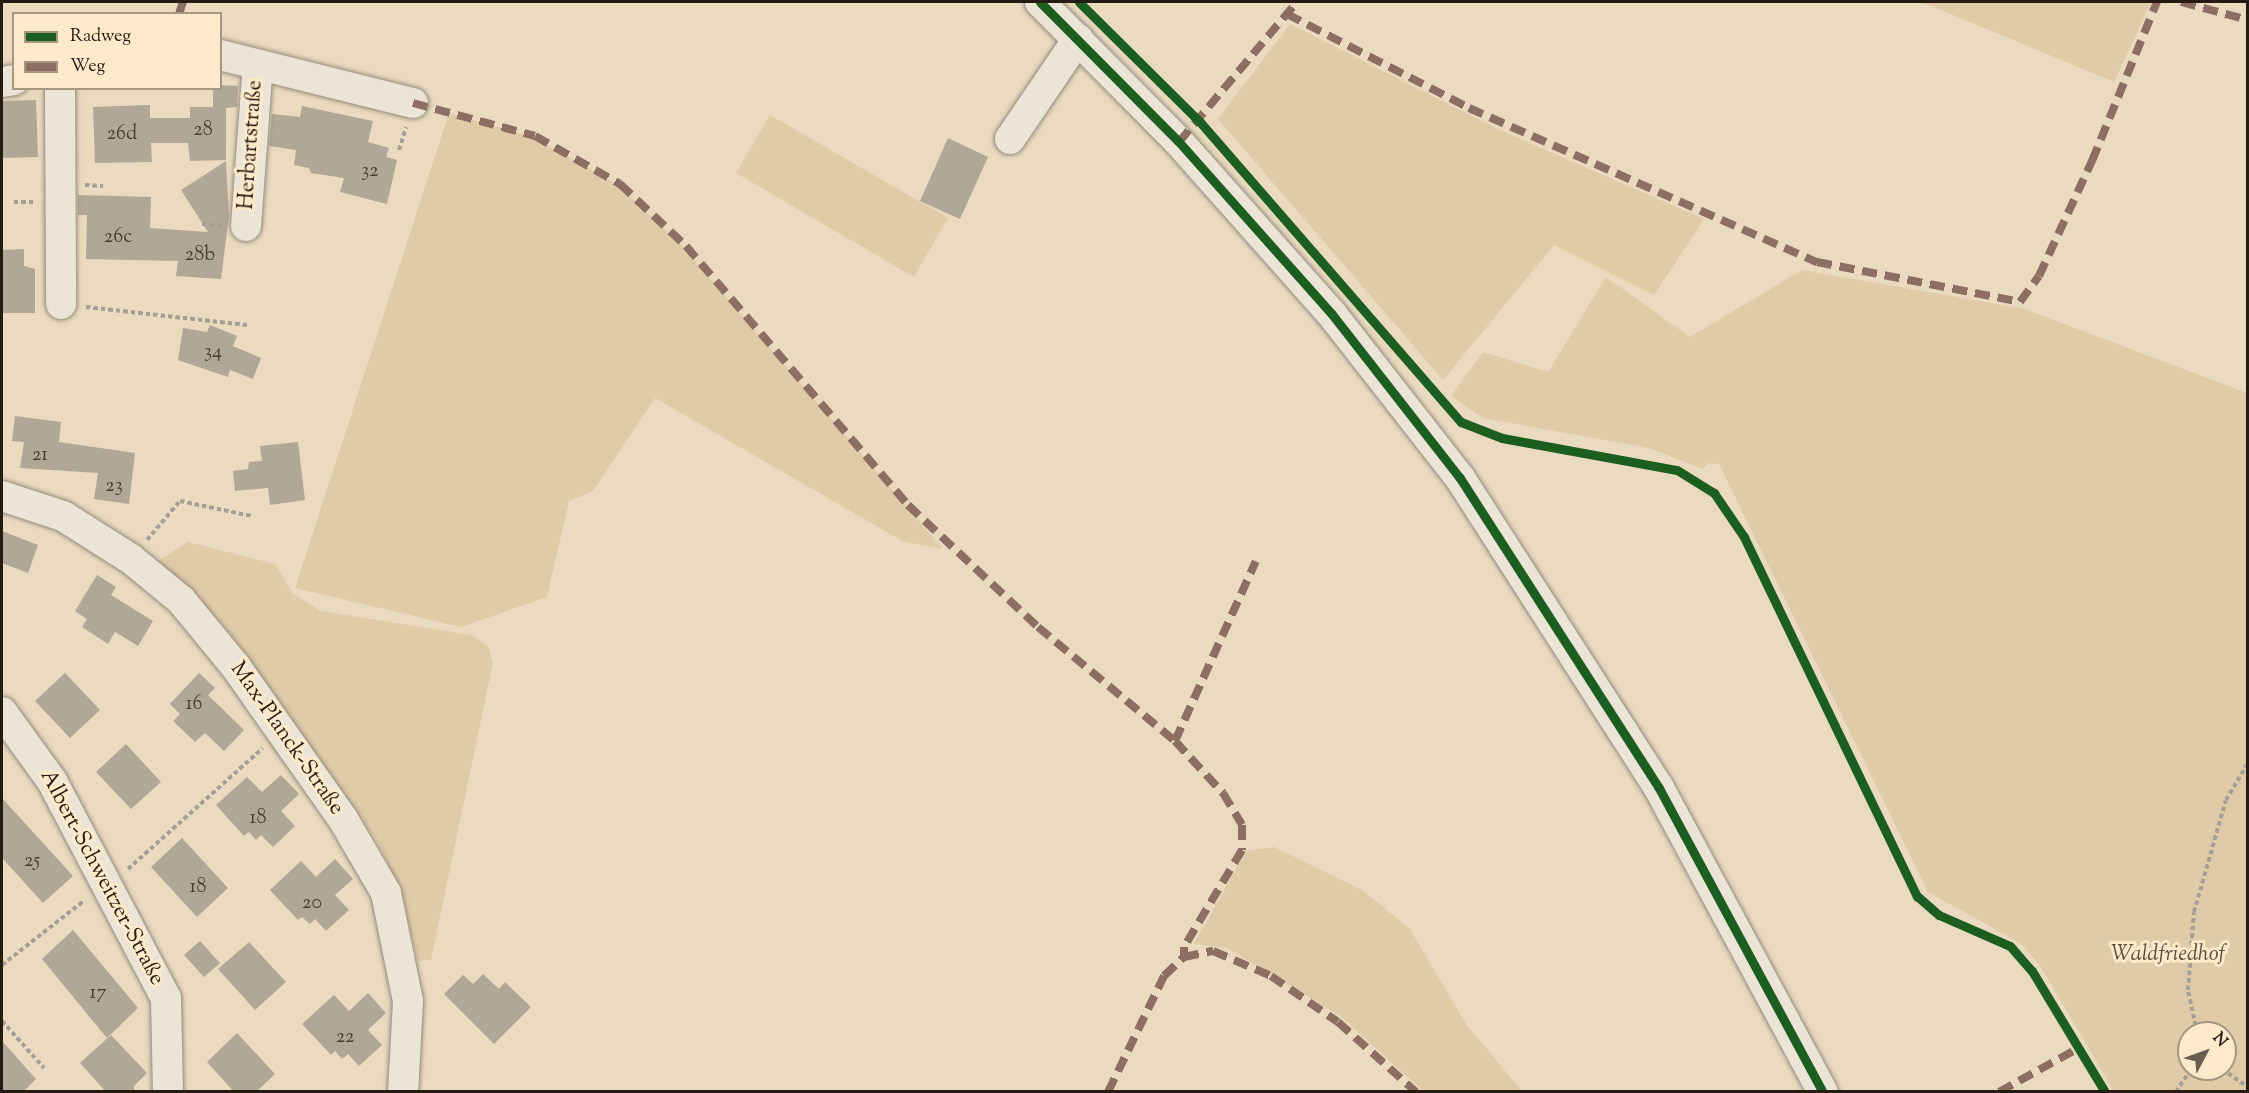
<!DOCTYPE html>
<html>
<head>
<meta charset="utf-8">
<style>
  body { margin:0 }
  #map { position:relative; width:2249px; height:1093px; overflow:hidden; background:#e9dac0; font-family:"Sorts Mill Goudy",serif }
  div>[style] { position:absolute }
  .green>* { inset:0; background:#dfcba8 }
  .building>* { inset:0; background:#b1a796 }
  .path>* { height:4px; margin-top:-2px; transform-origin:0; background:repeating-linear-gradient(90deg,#a69f95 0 4.5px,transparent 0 7.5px) }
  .roads { filter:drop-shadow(0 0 2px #958b7c) drop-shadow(0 0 2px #958b7c) }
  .minor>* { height:30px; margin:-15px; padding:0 15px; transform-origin:15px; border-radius:15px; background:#ece4d7 }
  .quiet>* { height:8px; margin-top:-4px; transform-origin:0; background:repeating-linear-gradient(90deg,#8d6e63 0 15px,transparent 0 23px) }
  .cycleway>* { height:9px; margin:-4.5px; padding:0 4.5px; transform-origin:4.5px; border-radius:4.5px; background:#1b5e20 }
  span { translate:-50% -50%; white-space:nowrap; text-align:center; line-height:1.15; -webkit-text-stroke:6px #fceacb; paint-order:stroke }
  .number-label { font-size:20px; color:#493e33 }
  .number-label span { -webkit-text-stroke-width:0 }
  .street-label { font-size:22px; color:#261b12 }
  .park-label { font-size:22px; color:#5b4c39; font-style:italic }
  .frame { position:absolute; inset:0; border:3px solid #261b12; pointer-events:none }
  .legend { position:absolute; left:12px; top:12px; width:210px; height:78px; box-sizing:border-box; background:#fceacb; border:2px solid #a69781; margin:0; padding:8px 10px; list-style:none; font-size:18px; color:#261b12 }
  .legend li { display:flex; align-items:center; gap:12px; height:30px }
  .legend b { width:30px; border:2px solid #a69781 }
  .north { position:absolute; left:2177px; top:1021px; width:60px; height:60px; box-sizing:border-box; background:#fceacb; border:2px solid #a69781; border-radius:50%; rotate:49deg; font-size:16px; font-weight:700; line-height:24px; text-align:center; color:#261b12 }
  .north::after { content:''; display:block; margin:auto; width:21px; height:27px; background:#6a5e4f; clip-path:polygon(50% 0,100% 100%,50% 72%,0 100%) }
</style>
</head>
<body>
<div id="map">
  <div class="green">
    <i style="clip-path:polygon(1922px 2px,2151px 2px,2114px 82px)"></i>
    <i style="clip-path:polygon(1290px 24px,1500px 130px,1704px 219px,1654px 295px,1554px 245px,1443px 380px,1218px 119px)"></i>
    <i style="clip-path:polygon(449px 113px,535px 138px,619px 186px,684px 248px,943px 549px,904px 542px,655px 398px,593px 491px,569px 501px,547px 597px,461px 627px,295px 588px)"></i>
    <i style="clip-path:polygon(770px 115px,948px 218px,914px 277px,736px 173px)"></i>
    <i style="clip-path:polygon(evenodd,1802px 270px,2025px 309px,2247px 393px,2247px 1091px,2114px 1091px,2039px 964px,2020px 943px,1928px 892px,1719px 464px,1709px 463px,1702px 469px,1649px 448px,1483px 418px,1451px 396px,1483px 352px,1548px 372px,1606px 277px,1690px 337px,1802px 270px,2189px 1033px,2225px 1033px,2225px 1069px,2189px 1069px,2189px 1033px)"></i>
    <i style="clip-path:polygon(188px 542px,275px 564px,293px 594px,321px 611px,471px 635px,488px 646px,493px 663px,431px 960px,418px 961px,398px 884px,375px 837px,228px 630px,158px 561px)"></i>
    <i style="clip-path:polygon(1274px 847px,1362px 890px,1410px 929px,1466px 1024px,1522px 1091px,1423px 1091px,1340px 1016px,1227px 948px,1194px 944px,1246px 851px)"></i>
  </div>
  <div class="building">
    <i style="clip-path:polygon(220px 85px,238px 86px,237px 107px,226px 108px,226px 160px,190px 161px,188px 143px,151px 143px,152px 162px,95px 163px,93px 107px,150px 105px,150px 118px,190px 118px,190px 107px,213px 107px,213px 88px)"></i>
    <i style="clip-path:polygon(36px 100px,38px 157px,2px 158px,2px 101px)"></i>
    <i style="clip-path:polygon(302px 106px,373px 121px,368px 142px,389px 148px,386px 157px,397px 160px,387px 204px,340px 192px,344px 178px,311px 173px,309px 168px,294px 165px,296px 150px,269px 146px,272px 114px,300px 117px)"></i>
    <i style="clip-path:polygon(948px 138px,988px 157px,960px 219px,920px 201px)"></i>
    <i style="clip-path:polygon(226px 161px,229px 216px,221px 279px,176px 276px,178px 261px,86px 259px,87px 215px,78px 215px,78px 195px,151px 197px,150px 228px,208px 232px,181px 190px)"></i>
    <i style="clip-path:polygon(24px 249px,24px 266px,35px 269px,35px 313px,2px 313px,2px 250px)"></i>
    <i style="clip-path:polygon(210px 325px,237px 336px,233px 346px,261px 358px,253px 379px,230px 370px,228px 377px,178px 360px,183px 328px,207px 332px)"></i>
    <i style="clip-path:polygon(15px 416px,61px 422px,59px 442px,135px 453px,129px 504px,94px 499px,98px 473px,20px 468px,24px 442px,12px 441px)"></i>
    <i style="clip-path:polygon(298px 442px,305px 500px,270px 505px,268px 488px,235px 491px,233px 471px,248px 469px,249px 462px,262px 461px,260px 446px)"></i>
    <i style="clip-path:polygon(2px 531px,38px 545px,28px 573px,2px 563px)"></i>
    <i style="clip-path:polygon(97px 575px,116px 587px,111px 595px,153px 621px,138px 646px,115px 632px,108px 644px,82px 627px,87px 619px,75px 611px)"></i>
    <i style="clip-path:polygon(65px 673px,100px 710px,70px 738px,35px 701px)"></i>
    <i style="clip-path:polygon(199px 673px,215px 688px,208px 695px,244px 730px,224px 751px,205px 733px,195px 742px,173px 721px,180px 714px,170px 704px)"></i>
    <i style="clip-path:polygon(126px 744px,161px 782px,131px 809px,96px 772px)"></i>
    <i style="clip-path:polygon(281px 775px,299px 794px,281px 811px,295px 826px,273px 847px,261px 835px,256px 840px,249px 832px,244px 836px,216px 805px,247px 777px,262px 792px)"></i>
    <i style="clip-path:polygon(2px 798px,73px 876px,43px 903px,2px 858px)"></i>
    <i style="clip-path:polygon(182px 838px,228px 888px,197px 917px,151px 867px)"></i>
    <i style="clip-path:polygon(335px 859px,353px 879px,335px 895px,349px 910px,326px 931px,315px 919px,310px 924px,302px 917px,298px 920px,270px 890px,301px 861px,316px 877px)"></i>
    <i style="clip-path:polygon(73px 930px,138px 1008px,107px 1038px,42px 959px)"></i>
    <i style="clip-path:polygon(200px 941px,220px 963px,204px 977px,184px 955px)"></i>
    <i style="clip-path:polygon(249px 942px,286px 982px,255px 1010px,218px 969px)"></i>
    <i style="clip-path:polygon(483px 974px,499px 989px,505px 982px,531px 1007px,494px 1044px,444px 994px,463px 975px,473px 984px)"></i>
    <i style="clip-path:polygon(368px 993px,386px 1013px,368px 1030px,382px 1045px,359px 1066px,348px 1054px,342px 1059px,335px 1051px,331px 1055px,302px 1024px,334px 995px,349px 1011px)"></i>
    <i style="clip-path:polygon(237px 1033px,275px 1074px,256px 1092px,234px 1092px,207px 1062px)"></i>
    <i style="clip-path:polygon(111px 1035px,147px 1073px,134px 1086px,134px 1092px,106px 1092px,80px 1063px)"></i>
    <i style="clip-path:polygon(2px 1041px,36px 1079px,23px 1092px,2px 1092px)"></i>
  </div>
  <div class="path">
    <i style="left:399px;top:150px;width:24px;rotate:-73deg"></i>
    <i style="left:85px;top:185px;width:18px;rotate:3deg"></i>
    <i style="left:14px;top:202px;width:21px"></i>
    <i style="left:202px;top:224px;width:19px;rotate:3deg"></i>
    <i style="left:86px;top:307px;width:162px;rotate:6.4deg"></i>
    <i style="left:147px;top:540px;width:51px;rotate:-49.8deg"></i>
    <i style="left:180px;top:501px;width:74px;rotate:11.8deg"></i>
    <i style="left:128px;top:869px;width:181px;rotate:-41.9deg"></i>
    <i style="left:2px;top:965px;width:105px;rotate:-38.1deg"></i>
    <i style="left:2px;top:1021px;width:63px;rotate:48.2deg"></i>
    <i style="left:2197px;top:1033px;width:44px;rotate:-101.8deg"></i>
    <i style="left:2188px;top:990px;width:78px;rotate:-85.6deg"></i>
    <i style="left:2194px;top:912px;width:116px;rotate:-74.1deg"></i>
    <i style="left:2226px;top:800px;width:43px;rotate:-59.3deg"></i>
    <i style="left:2222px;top:1069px;width:32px;rotate:35deg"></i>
    <i style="left:2176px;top:1092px;width:27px;rotate:-57deg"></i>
  </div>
  <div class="roads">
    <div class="minor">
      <i style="left:1040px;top:2px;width:197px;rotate:45.2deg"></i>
      <i style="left:1179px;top:142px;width:229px;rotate:48.4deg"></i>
      <i style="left:1331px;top:313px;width:209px;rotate:52deg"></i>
      <i style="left:1460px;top:478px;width:368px;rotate:57.3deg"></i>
      <i style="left:1659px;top:788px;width:345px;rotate:61.7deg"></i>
      <i style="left:220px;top:55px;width:199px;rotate:14deg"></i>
      <i style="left:2px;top:82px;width:12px;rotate:-9deg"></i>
      <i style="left:60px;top:88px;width:216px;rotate:89.7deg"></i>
      <i style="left:1010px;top:139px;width:121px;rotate:-55.8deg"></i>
      <i style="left:246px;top:226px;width:162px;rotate:-85.8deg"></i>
      <i style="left:2px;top:496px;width:64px;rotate:18.2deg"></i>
      <i style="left:63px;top:516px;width:80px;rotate:32.3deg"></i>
      <i style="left:131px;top:559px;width:65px;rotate:39.4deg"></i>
      <i style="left:181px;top:600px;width:87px;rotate:50.6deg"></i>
      <i style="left:236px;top:667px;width:186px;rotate:54.9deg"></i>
      <i style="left:343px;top:819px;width:86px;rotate:59.8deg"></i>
      <i style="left:386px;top:893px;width:110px;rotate:78.5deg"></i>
      <i style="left:408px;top:1001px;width:91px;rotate:93.1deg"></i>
      <i style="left:2px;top:712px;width:85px;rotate:54.1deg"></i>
      <i style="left:52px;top:781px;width:245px;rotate:62.3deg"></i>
      <i style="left:166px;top:998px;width:94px;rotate:88.8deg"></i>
    </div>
  </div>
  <div class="quiet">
    <i style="left:2181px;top:2px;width:69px;rotate:15deg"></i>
    <i style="left:179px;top:14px;width:13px;rotate:-72deg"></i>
    <i style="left:1287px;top:14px;width:205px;rotate:27.3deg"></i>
    <i style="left:1469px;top:108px;width:381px;rotate:23.9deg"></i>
    <i style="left:1817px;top:262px;width:207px;rotate:11.1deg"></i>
    <i style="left:2020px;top:302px;width:32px;rotate:-54deg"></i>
    <i style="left:2039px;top:276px;width:127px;rotate:-65.3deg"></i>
    <i style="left:2092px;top:161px;width:172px;rotate:-67.8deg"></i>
    <i style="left:413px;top:103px;width:126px;rotate:15.1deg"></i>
    <i style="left:535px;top:136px;width:98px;rotate:29.5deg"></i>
    <i style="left:620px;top:184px;width:91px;rotate:43.2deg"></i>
    <i style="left:686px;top:246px;width:341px;rotate:49.4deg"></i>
    <i style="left:908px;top:505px;width:178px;rotate:43.2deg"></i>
    <i style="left:1038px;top:627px;width:178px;rotate:39.8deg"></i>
    <i style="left:1175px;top:741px;width:71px;rotate:47.3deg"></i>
    <i style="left:1223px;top:793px;width:37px;rotate:59deg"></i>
    <i style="left:1242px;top:825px;width:25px;rotate:90deg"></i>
    <i style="left:1242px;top:850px;width:113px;rotate:120.9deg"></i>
    <i style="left:1184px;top:947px;width:10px;rotate:90deg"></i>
    <i style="left:1179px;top:142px;width:183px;rotate:-49.9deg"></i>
    <i style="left:1175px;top:741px;width:197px;rotate:-65.8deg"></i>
    <i style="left:1108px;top:1092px;width:129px;rotate:-64.2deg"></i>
    <i style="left:1164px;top:976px;width:28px;rotate:-44deg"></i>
    <i style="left:1184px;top:957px;width:30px;rotate:-12deg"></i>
    <i style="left:1213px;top:951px;width:63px;rotate:23.3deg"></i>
    <i style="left:1271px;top:976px;width:81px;rotate:34.5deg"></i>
    <i style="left:1338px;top:1022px;width:105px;rotate:41.9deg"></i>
    <i style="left:1999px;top:1092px;width:89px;rotate:-28.9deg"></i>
  </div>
  <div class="cycleway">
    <i style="left:1040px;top:2px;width:197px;rotate:45.2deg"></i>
    <i style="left:1179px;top:142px;width:229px;rotate:48.4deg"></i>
    <i style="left:1331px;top:313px;width:209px;rotate:52deg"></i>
    <i style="left:1460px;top:478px;width:368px;rotate:57.3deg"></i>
    <i style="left:1659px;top:788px;width:345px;rotate:61.7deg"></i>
    <i style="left:1079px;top:2px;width:170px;rotate:44.8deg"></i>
    <i style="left:1200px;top:122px;width:398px;rotate:49deg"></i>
    <i style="left:1461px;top:422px;width:44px;rotate:21.3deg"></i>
    <i style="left:1502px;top:438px;width:178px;rotate:10.4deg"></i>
    <i style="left:1677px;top:470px;width:44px;rotate:31.9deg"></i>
    <i style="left:1714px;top:493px;width:53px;rotate:55.7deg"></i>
    <i style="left:1744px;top:537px;width:399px;rotate:64.3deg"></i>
    <i style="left:1917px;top:896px;width:29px;rotate:41deg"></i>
    <i style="left:1939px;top:915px;width:77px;rotate:23.6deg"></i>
    <i style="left:2010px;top:946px;width:33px;rotate:49deg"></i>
    <i style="left:2032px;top:971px;width:141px;rotate:58.9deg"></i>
  </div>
  <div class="number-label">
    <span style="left:203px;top:130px">28</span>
    <span style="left:122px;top:134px">26d</span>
    <span style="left:370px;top:171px">32</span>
    <span style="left:118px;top:237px">26c</span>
    <span style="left:200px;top:255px">28b</span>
    <span style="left:213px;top:352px">34</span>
    <span style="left:40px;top:455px">21</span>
    <span style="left:114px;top:486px">23</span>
    <span style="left:194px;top:704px">16</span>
    <span style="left:258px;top:818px">18</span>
    <span style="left:32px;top:861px">25</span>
    <span style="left:198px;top:887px">18</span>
    <span style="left:312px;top:903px">20</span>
    <span style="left:98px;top:993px">17</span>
    <span style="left:345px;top:1037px">22</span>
  </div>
  <div class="street-label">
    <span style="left:252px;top:145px;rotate:-86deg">Herbartstraße</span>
    <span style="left:286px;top:739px;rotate:55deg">Max-Planck-Straße</span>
    <span style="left:101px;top:878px;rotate:62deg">Albert-Schweitzer-Straße</span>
  </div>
  <div class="park-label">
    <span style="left:2168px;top:956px">Waldfriedhof</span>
  </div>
  <div class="frame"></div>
  <ul class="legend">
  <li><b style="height:8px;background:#1b5e20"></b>Radweg</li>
  <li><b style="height:8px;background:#8d6e63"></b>Weg</li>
  </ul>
  <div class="north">N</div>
</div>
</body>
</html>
